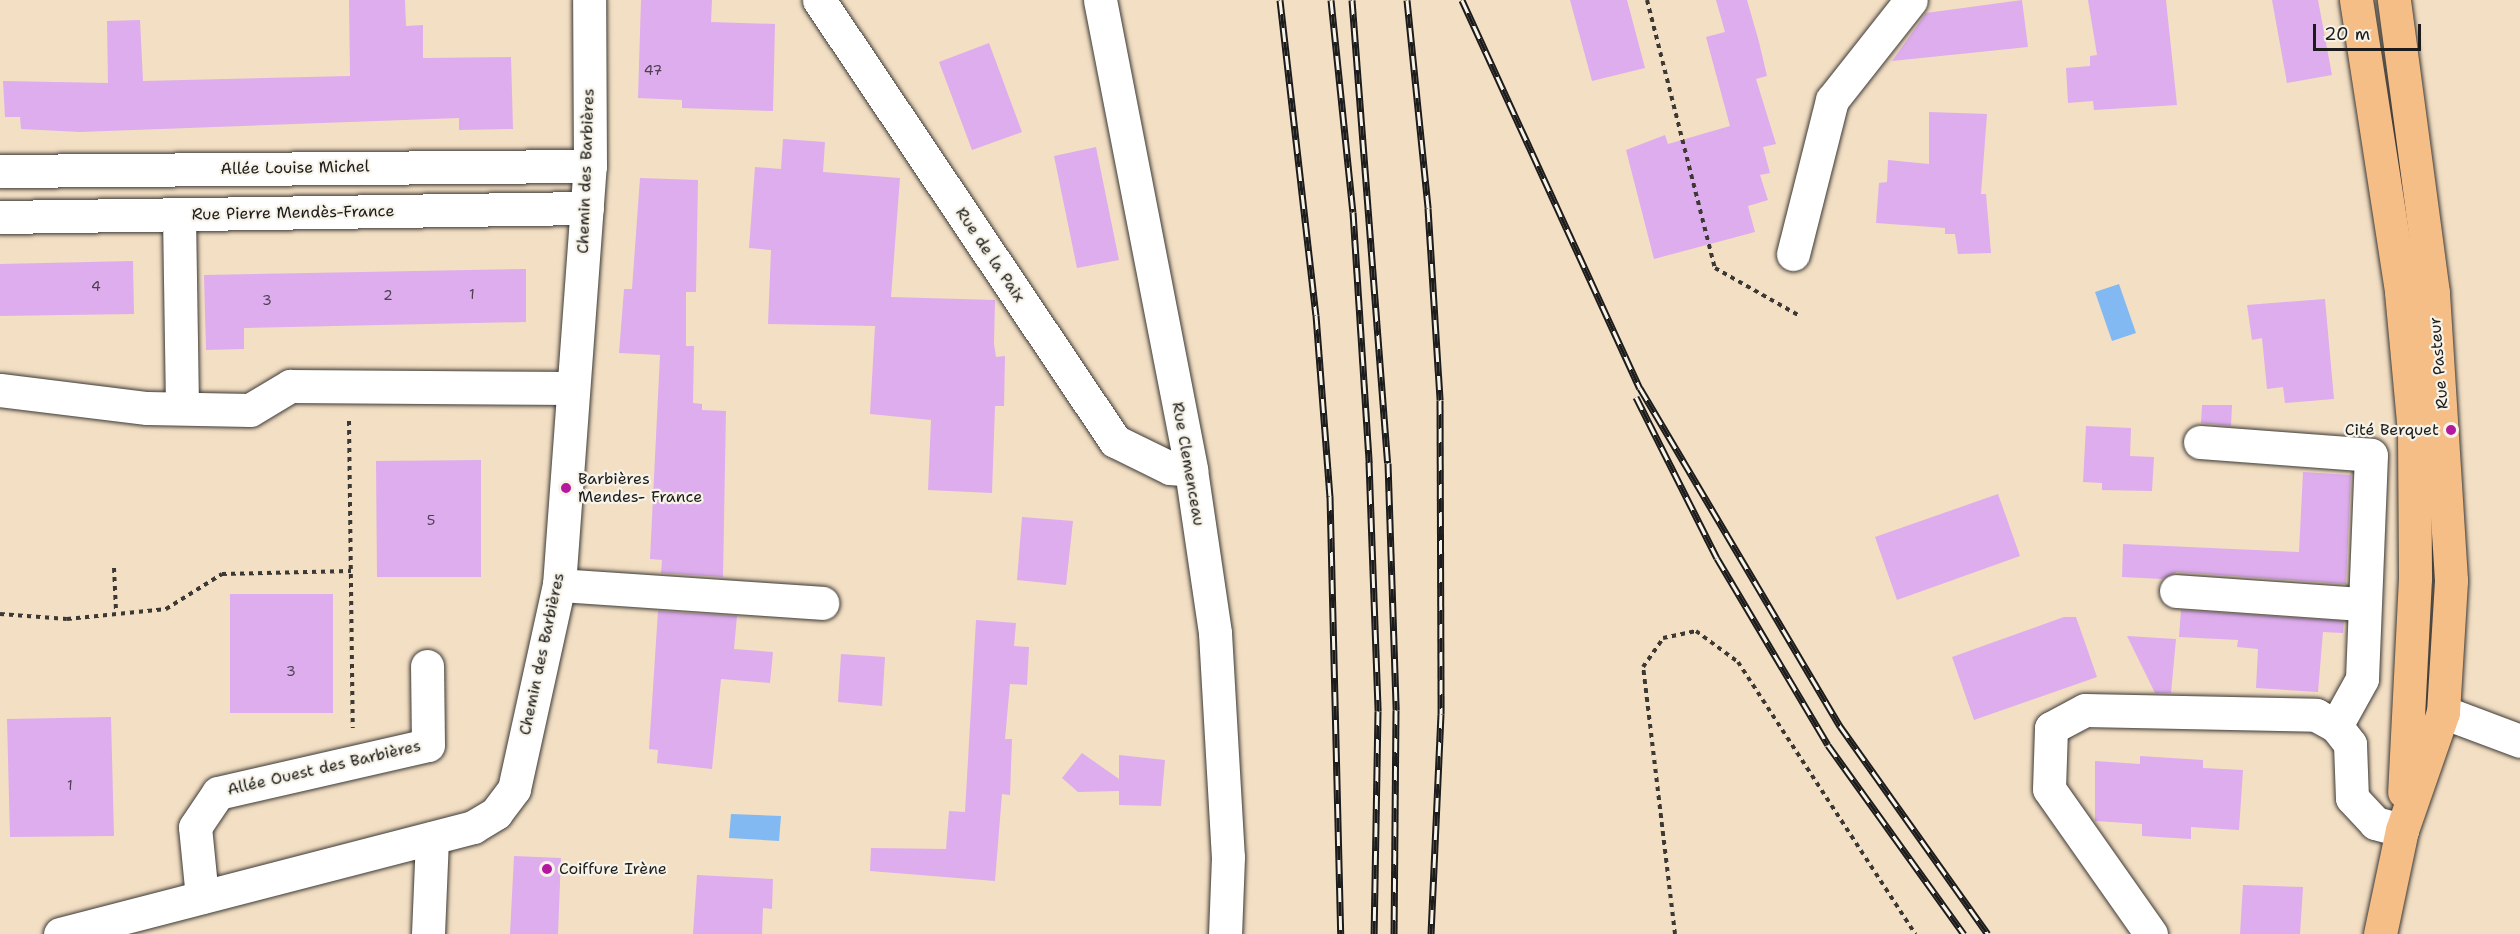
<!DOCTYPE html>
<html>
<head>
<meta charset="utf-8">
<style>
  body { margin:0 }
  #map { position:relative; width:2520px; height:934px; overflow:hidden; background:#f3dfc4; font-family:"Shantell Sans",sans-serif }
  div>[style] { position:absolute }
  .water>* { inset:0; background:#83b9f2 }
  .building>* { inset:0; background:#deaded }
  .path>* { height:4px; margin-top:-2px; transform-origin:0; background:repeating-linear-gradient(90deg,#3c3935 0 4.5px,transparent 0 9px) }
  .roads { filter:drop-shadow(0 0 2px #3c3935) drop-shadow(0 0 2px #3c3935) }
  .minor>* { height:33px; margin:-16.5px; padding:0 16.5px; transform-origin:16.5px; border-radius:16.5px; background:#fff }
  .major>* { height:33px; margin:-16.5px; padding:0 16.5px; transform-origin:16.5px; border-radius:16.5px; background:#f6be87 }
  .rail>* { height:7px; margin-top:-3.5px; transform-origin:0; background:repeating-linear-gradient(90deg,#f7f3e8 0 14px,#1c1c1c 0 28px); box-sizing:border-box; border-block:2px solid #1c1c1c }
  .dots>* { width:16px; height:16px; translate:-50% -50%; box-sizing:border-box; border:3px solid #f7f3e8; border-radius:50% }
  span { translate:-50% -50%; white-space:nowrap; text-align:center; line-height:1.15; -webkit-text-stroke:4.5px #f7f3e8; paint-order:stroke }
  .number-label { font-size:14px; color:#4c4050 }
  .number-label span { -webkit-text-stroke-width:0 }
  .street-label { font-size:16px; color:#1c1c1c }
  .poi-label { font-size:16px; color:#1c1c1c }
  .right { translate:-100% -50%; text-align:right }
  .left { translate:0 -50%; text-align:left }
  .scale { position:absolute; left:2313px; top:24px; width:108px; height:27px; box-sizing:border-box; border:3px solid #1c1c1c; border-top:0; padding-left:8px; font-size:18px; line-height:21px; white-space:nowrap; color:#1c1c1c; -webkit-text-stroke:4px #f7f3e8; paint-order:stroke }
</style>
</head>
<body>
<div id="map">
  <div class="water">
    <i style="clip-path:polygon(2119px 284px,2136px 333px,2112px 341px,2095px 292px)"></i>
    <i style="clip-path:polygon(731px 814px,781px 816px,779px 841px,729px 838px)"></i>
  </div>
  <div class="building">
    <i style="clip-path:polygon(349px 0,405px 0,406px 26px,423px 25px,423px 58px,511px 57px,513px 129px,459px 130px,459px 118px,80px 132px,21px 129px,20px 117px,5px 117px,3px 81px,108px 83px,107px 21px,140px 20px,143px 81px,350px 76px)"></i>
    <i style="clip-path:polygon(641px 0,712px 0,711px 22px,775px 24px,773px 111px,682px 108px,682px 100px,638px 98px)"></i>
    <i style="clip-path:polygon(1570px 0,1627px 0,1645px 68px,1592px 81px)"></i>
    <i style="clip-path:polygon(1716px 0,1747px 0,1759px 42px,1767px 76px,1756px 79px,1776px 144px,1763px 147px,1770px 173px,1760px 175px,1768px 200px,1748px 206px,1755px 232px,1654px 259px,1626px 150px,1665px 135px,1668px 144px,1730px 126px,1706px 37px,1725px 32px)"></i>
    <i style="clip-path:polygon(2022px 0,2028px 47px,1892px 61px,1926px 13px)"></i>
    <i style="clip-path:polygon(2088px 0,2166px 0,2177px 105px,2094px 110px,2093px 101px,2068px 103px,2066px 68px,2090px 66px,2090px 56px,2097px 55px)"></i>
    <i style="clip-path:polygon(2272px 0,2318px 0,2332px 75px,2287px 83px)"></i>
    <i style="clip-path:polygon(989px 43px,1022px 132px,972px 150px,939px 62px)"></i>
    <i style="clip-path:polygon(1929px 112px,1987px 114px,1981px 194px,1986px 194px,1991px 253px,1958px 254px,1955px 234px,1945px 234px,1945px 228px,1876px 223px,1879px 183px,1887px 182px,1888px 160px,1929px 164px)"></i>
    <i style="clip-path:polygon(783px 139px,825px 142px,823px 172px,900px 178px,891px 297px,995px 300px,994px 344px,996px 357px,1005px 356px,1004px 406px,995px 406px,992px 493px,928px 490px,931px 420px,870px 414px,875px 326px,768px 324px,771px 250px,749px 248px,755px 167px,781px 169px)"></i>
    <i style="clip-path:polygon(1096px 147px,1119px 260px,1077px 268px,1054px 156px)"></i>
    <i style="clip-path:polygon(640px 178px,698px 180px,696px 292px,686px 292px,686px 346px,694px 346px,693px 403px,702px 404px,702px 410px,726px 411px,723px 577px,661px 573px,662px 560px,650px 559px,660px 355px,619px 353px,624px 289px,632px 289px)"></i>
    <i style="clip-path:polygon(133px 261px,134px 314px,0 316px,0 264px)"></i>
    <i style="clip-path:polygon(526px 269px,526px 322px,244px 328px,244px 349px,206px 350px,204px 275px)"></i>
    <i style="clip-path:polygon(2325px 299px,2334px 399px,2285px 403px,2283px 387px,2267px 389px,2262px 338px,2252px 340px,2247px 305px)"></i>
    <i style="clip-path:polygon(2202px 405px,2232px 405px,2231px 426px,2201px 423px)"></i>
    <i style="clip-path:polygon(2086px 426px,2131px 428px,2130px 456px,2154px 457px,2152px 491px,2102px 490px,2102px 483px,2083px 482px)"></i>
    <i style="clip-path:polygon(481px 460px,481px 577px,377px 577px,376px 461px)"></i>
    <i style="clip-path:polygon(2303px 472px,2351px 475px,2346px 584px,2177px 572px,2162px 579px,2122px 577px,2123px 544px,2299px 552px)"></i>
    <i style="clip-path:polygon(1998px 494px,2020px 556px,1897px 600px,1875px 537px)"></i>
    <i style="clip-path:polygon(1022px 517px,1073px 521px,1066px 585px,1017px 580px)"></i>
    <i style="clip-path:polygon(230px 594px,333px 594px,333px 713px,230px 713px)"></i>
    <i style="clip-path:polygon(2181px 610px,2344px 621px,2343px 633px,2323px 632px,2318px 692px,2256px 688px,2258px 649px,2237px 647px,2238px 640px,2179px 637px)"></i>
    <i style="clip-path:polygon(658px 611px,737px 616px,734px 649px,773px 652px,770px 683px,721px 679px,712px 769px,657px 763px,658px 750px,649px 749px)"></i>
    <i style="clip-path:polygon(2064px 617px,2076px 617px,2097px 677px,1974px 720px,1952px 657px)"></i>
    <i style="clip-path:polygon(976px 620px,1016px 623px,1014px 646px,1029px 647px,1027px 685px,1010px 684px,1005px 739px,1012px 739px,1010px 795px,1002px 794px,995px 881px,870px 871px,871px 848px,946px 849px,949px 811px,965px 812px)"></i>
    <i style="clip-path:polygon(2127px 636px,2176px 639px,2171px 693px,2155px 693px)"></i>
    <i style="clip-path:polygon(841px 654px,885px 657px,882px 706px,838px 702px)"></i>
    <i style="clip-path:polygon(111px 717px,114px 836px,10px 837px,7px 719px)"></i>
    <i style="clip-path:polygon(1082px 753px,1119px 779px,1119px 755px,1165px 760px,1161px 806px,1119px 805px,1119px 791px,1078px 792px,1062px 778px)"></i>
    <i style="clip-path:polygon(2140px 756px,2203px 760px,2203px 768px,2243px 770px,2239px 830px,2191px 827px,2191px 839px,2142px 836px,2142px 824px,2095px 821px,2095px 761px,2140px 764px)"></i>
    <i style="clip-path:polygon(514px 856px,561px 858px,558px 934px,510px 934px)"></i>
    <i style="clip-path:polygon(697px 875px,773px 879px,772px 909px,763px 908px,762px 934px,693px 934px)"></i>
    <i style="clip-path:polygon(2243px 885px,2303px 887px,2300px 934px,2240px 934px)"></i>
  </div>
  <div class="path">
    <i style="left:1647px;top:0;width:276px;rotate:75.8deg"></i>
    <i style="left:1715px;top:268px;width:95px;rotate:29.5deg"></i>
    <i style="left:349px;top:421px;width:307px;rotate:89.3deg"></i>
    <i style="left:114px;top:568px;width:42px;rotate:87.3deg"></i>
    <i style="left:0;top:614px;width:67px;rotate:4.3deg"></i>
    <i style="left:67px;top:619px;width:100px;rotate:-5.8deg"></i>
    <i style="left:166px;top:609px;width:66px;rotate:-32deg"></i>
    <i style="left:222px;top:574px;width:129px;rotate:-1.3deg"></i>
    <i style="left:1675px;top:934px;width:269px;rotate:-96.8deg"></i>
    <i style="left:1643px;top:667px;width:35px;rotate:-55deg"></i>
    <i style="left:1663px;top:638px;width:34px;rotate:-12deg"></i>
    <i style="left:1696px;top:631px;width:52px;rotate:36.4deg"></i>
    <i style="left:1738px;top:662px;width:325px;rotate:56.9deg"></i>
  </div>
  <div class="roads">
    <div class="minor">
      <i style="left:819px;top:0;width:531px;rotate:56.13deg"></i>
      <i style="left:1115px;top:441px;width:61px;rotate:26.1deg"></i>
      <i style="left:1170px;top:468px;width:21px;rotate:5deg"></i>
      <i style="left:1100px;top:0;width:479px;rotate:79deg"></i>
      <i style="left:1191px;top:470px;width:165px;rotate:81.6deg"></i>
      <i style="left:1215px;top:633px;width:224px;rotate:86.7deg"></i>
      <i style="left:1228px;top:857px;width:77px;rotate:92.2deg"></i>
      <i style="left:0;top:171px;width:590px;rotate:-0.49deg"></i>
      <i style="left:179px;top:215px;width:193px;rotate:89.1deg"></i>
      <i style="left:0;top:217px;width:587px;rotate:-0.88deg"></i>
      <i style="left:1793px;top:254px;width:159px;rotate:-75.8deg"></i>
      <i style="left:1832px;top:100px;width:127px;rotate:-51.7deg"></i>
      <i style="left:0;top:390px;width:148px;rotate:7deg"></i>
      <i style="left:147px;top:408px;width:103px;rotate:1.1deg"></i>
      <i style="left:250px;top:410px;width:47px;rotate:-31deg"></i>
      <i style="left:290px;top:386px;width:283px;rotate:0.4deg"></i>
      <i style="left:2200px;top:442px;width:171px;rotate:4.3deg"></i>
      <i style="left:2371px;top:455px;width:224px;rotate:92.3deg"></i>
      <i style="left:2362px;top:679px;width:54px;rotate:119deg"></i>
      <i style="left:559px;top:585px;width:264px;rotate:3.9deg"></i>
      <i style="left:2176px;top:591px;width:187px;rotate:4deg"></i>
      <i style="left:2443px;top:712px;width:82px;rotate:20.6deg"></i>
      <i style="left:202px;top:897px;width:70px;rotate:-95.7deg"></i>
      <i style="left:195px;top:827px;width:41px;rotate:-55.9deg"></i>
      <i style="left:218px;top:793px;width:215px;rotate:-12.9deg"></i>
      <i style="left:428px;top:745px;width:79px;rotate:-90.7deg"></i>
      <i style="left:60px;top:934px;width:427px;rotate:-14.5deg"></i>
      <i style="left:473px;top:827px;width:27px;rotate:-31deg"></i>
      <i style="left:496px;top:813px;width:30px;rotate:-53deg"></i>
      <i style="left:514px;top:789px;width:209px;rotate:-77.6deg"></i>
      <i style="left:559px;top:585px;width:420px;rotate:-85.8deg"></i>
      <i style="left:590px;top:166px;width:166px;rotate:-90.3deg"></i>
      <i style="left:428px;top:934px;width:96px;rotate:-87.6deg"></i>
      <i style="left:2151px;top:934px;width:177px;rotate:-125.1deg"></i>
      <i style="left:2049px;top:789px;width:61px;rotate:-88.1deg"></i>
      <i style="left:2051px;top:728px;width:38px;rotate:-28deg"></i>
      <i style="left:2085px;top:710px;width:231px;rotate:1.2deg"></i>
      <i style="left:2316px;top:715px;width:23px;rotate:29deg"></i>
      <i style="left:2336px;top:726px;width:23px;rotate:52deg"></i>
      <i style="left:2350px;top:744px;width:54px;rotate:87.9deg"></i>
      <i style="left:2352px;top:798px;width:34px;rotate:47deg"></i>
      <i style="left:2375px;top:823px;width:28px;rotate:15deg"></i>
    </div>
    <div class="major">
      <i style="left:2356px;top:0;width:295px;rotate:81.2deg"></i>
      <i style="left:2401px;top:292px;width:140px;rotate:84.7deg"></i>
      <i style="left:2414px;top:431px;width:147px;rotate:89.6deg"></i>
      <i style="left:2415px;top:578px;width:214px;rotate:92.9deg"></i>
      <i style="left:2380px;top:934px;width:106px;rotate:-78.1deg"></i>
      <i style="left:2402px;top:830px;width:125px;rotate:-70.8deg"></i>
      <i style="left:2443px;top:712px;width:132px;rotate:-86.5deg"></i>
      <i style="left:2451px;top:580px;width:288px;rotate:-93.6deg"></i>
      <i style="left:2433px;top:293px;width:296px;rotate:-97.6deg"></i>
    </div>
  </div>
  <div class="rail">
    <i style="left:1280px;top:0;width:317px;rotate:83.5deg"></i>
    <i style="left:1316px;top:315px;width:182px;rotate:85.6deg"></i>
    <i style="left:1330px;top:496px;width:438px;rotate:88.6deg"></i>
    <i style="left:1331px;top:0;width:213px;rotate:84.1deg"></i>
    <i style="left:1353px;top:212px;width:251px;rotate:86.3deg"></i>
    <i style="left:1369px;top:462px;width:249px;rotate:87.9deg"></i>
    <i style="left:1378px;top:711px;width:223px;rotate:91deg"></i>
    <i style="left:1352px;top:0;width:464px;rotate:85.6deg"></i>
    <i style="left:1388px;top:463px;width:247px;rotate:88.1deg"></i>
    <i style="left:1396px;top:710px;width:224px;rotate:90.5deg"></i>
    <i style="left:1407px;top:0;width:209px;rotate:84.2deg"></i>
    <i style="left:1428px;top:208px;width:192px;rotate:86.4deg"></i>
    <i style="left:1440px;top:400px;width:314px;rotate:89.8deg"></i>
    <i style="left:1441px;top:714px;width:220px;rotate:92.6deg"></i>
    <i style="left:1462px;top:0;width:427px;rotate:65.4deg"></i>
    <i style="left:1640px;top:388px;width:393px;rotate:59.4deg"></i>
    <i style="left:1840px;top:726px;width:255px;rotate:54.6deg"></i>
    <i style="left:1636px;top:397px;width:180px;rotate:63.3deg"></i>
    <i style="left:1717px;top:558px;width:217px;rotate:59.3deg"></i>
    <i style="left:1828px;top:745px;width:233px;rotate:54.3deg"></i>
  </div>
  <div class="dots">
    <i style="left:2451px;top:430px;background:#b5179e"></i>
    <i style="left:566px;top:488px;background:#b5179e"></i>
    <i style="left:547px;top:869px;background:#b5179e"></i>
  </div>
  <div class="number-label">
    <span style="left:653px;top:70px">47</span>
    <span style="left:96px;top:286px">4</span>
    <span style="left:472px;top:294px">1</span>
    <span style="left:388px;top:295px">2</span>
    <span style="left:267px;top:300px">3</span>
    <span style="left:431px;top:520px">5</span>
    <span style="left:291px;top:671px">3</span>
    <span style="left:70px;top:785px">1</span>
  </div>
  <div class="street-label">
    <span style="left:295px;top:168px;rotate:-1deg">Allée Louise Michel</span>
    <span style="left:586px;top:171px;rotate:-88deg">Chemin des Barbières</span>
    <span style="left:293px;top:213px;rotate:-1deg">Rue Pierre Mendès-France</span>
    <span style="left:990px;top:255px;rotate:56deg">Rue de la Paix</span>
    <span style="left:2439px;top:363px;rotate:-95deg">Rue Pasteur</span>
    <span style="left:1188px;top:464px;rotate:80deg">Rue Clemenceau</span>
    <span style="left:542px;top:654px;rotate:-78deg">Chemin des Barbières</span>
    <span style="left:324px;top:768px;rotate:-13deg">Allée Ouest des Barbières</span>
  </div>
  <div class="poi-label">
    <span class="right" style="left:2439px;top:430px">Cité Berquet</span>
    <span class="left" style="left:578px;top:488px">Barbières<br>Mendes- France</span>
    <span class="left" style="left:559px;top:869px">Coiffure Irène</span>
  </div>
  <div class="scale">20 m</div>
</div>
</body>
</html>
